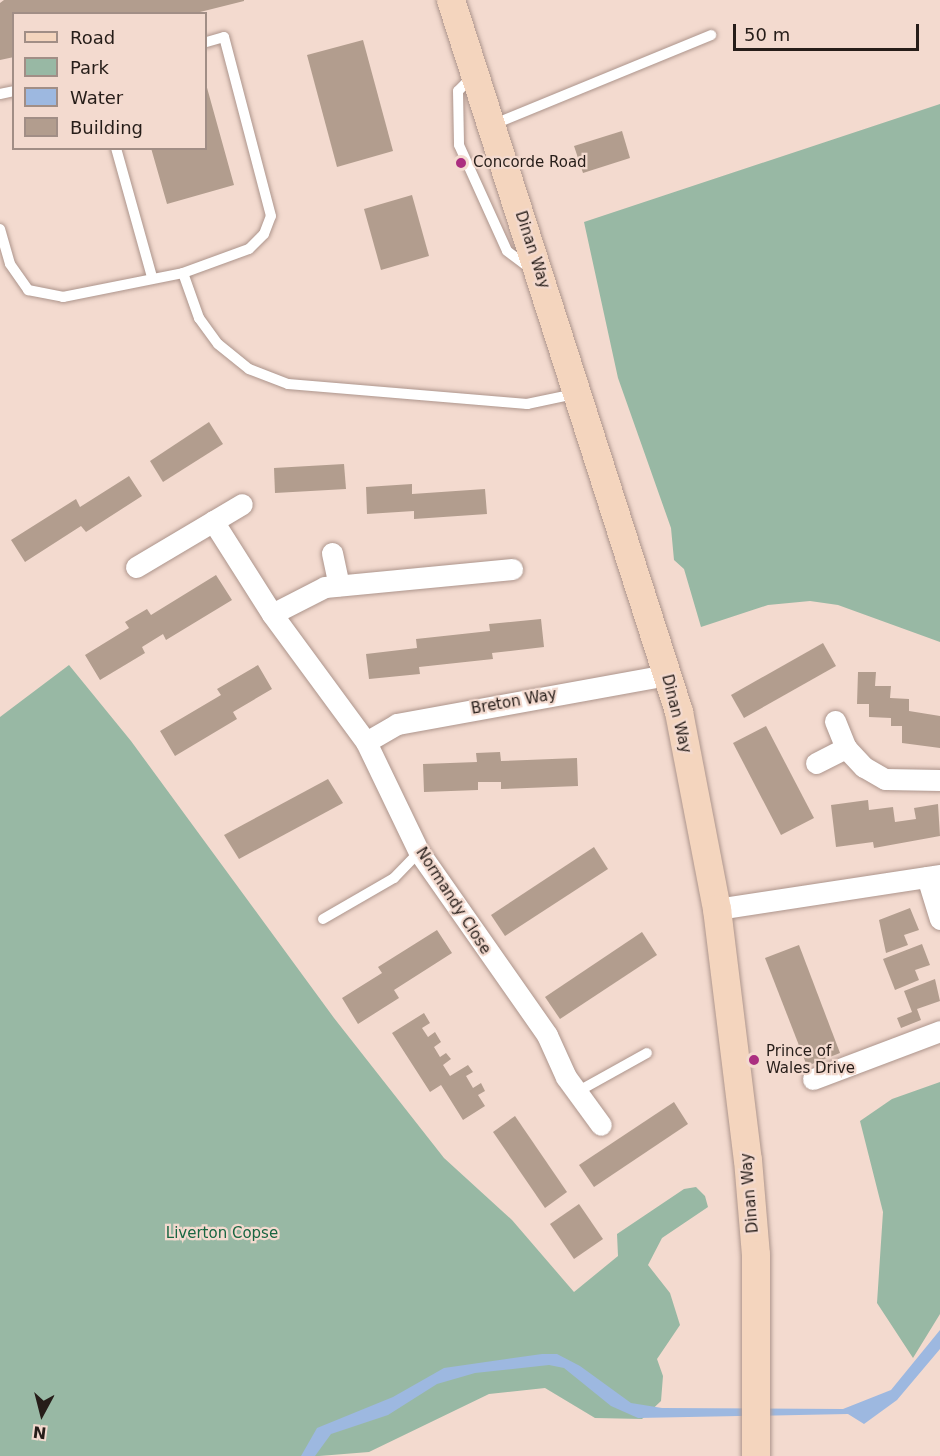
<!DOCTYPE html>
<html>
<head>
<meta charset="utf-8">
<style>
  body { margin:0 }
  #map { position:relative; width:940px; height:1456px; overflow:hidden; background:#f3dacf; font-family:"DejaVu Sans",sans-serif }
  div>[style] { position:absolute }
  .green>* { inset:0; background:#98b8a4 }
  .water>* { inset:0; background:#9db8e0 }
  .building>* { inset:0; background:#b29d8e }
  .roads { filter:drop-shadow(0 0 2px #ad958c) drop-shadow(0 0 2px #ad958c) }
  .lane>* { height:10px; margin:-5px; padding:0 5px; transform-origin:5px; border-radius:5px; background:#fff }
  .street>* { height:21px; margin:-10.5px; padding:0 10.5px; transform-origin:10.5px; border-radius:10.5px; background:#fff }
  .secondary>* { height:28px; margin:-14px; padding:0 14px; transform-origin:14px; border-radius:14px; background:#f4d5be }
  .dots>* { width:16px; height:16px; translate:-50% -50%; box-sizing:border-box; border:3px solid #f3dacf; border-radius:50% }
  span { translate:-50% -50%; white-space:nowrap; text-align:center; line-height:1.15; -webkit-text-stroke:4.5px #f3dacf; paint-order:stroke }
  .poi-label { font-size:15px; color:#261d19 }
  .left { translate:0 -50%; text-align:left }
  .street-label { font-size:15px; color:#261d19 }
  .park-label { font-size:15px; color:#186642 }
  .legend { position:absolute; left:12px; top:12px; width:195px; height:138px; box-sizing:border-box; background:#f3dacf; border:2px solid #a18e86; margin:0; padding:8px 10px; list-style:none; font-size:18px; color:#261d19 }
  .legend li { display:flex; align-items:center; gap:12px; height:30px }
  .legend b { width:30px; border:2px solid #a18e86 }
  .north { position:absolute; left:12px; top:1384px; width:60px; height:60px; -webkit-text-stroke:4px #f3dacf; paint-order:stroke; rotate:187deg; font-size:16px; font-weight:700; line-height:24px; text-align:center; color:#261d19 }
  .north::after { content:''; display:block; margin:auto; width:21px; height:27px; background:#261d19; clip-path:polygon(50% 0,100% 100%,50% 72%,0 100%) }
  .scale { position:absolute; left:733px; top:24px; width:186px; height:27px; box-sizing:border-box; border:3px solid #261d19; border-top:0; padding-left:8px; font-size:18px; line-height:21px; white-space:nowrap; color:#261d19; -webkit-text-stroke:4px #f3dacf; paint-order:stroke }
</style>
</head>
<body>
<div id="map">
  <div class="green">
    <i style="clip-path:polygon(940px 104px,940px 642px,838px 605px,810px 601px,768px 605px,701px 627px,684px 569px,674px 560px,671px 528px,618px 378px,584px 222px)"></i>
    <i style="clip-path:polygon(69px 665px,131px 741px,334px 1018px,444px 1158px,512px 1220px,574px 1292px,618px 1256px,617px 1234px,684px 1189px,696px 1187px,705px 1196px,708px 1207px,662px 1238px,648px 1265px,670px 1293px,680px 1325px,657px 1359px,663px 1376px,661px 1401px,642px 1419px,595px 1418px,545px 1388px,489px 1394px,369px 1452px,319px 1456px,0 1456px,0 717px)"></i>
    <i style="clip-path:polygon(940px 1082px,940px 1314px,913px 1358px,877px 1303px,883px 1212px,860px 1121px,892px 1099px)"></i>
  </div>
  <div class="water">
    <i style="clip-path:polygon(940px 1330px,940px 1349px,897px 1400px,864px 1424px,848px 1414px,638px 1418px,611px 1406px,564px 1368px,549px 1365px,475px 1373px,437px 1384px,388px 1415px,331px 1434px,315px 1456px,301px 1456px,317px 1428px,393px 1397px,444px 1368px,542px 1354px,557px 1354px,580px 1366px,631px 1403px,662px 1408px,843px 1409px,891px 1390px)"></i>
  </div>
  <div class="building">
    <i style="clip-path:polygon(4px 0,244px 0,244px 1px,192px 14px,14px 14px,14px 57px,0 60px,0 3px)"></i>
    <i style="clip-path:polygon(363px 40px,393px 151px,337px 167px,307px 55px)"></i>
    <i style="clip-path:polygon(206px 84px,234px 185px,167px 204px,151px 148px,206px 148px)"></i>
    <i style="clip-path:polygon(622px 131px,630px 158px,583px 173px,574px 146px)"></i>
    <i style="clip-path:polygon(412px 195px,429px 256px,381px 270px,364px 209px)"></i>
    <i style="clip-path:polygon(209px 422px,223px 444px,163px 482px,150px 461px)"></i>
    <i style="clip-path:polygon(344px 464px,346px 489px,275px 493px,274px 468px)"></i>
    <i style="clip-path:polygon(129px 476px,142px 496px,86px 532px,81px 526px,25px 562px,11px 540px,76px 499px,80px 507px)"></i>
    <i style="clip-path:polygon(412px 484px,412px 494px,485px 489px,487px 514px,414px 519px,414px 511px,367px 514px,366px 487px)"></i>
    <i style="clip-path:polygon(216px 575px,232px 600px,166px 640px,163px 634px,142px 647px,145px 653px,100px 680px,85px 655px,129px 628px,125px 622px,147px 609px,151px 615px)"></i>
    <i style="clip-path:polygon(541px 619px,544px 647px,492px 653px,493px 659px,419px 667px,420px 674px,369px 679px,366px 654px,417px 648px,416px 639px,490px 631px,489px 624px)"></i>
    <i style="clip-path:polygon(823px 643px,836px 666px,744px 718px,731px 695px)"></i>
    <i style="clip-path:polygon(258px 665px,272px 689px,233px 712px,237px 719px,175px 756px,160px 731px,221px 695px,217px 689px)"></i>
    <i style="clip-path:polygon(858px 672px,876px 672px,875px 686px,891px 686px,890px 698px,909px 699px,909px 711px,940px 716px,940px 748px,902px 743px,902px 726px,891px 726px,891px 718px,869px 717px,869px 704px,857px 704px)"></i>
    <i style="clip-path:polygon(766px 726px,814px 818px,781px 835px,733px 743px)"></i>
    <i style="clip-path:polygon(500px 752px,501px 761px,577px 758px,578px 786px,501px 789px,501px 782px,478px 782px,478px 790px,424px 792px,423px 764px,477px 762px,476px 753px)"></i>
    <i style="clip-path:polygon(328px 779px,343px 803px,239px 859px,224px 835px)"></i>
    <i style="clip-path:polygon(868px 800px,869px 810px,893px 807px,895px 822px,916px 819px,914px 808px,938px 804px,940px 836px,874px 848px,873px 842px,836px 847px,831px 805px)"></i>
    <i style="clip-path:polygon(594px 847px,608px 869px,505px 936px,491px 915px)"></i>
    <i style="clip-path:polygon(910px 908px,919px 930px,904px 935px,908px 945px,886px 953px,879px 920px)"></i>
    <i style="clip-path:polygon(437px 930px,452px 953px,394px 990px,399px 998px,358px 1024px,342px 998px,382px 973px,378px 967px)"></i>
    <i style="clip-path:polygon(642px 932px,657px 955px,560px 1019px,545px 997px)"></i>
    <i style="clip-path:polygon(922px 944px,930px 965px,915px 970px,919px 980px,895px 990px,883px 959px)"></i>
    <i style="clip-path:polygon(799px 945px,840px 1053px,807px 1066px,765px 958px)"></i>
    <i style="clip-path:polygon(935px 979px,940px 1001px,917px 1009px,921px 1020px,901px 1028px,897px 1018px,912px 1012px,904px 991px)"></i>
    <i style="clip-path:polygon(424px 1013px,430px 1023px,422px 1028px,428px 1037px,435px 1032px,441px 1042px,434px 1047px,440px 1057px,446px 1053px,451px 1059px,443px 1065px,450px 1076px,468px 1065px,473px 1072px,466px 1076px,473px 1088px,481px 1083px,485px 1091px,478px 1095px,485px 1106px,463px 1120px,441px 1085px,430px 1092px,392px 1033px)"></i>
    <i style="clip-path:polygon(674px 1102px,688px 1124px,594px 1187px,579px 1165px)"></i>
    <i style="clip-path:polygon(515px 1116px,567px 1192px,545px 1208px,493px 1132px)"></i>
    <i style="clip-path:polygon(579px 1204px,603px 1239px,574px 1259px,550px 1224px)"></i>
  </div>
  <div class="roads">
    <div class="lane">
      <i style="left:473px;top:76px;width:21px;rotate:135deg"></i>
      <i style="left:458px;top:91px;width:54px;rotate:88.9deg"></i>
      <i style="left:459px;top:145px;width:116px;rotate:65.6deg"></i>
      <i style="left:507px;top:251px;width:30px;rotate:37deg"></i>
      <i style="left:0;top:94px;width:14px;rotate:-12deg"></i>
      <i style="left:492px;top:125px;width:237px;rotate:-22.3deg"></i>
      <i style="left:116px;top:148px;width:134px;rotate:74.4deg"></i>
      <i style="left:0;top:229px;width:36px;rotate:74deg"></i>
      <i style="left:10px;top:264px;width:32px;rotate:55deg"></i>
      <i style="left:28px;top:290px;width:36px;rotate:11deg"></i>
      <i style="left:63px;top:297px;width:122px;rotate:-11.3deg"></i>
      <i style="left:183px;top:273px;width:70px;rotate:-20deg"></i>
      <i style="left:249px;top:249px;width:21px;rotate:-45deg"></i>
      <i style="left:264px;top:234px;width:19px;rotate:-69deg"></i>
      <i style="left:271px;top:216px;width:185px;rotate:-104.7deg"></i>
      <i style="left:224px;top:37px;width:19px;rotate:164deg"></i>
      <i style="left:183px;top:273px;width:48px;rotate:70.4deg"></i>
      <i style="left:199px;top:318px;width:32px;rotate:54deg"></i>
      <i style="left:218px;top:344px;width:40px;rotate:39deg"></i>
      <i style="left:249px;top:369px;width:42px;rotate:21deg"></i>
      <i style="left:288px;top:384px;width:240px;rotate:4.8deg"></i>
      <i style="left:527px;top:404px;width:48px;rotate:-12deg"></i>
      <i style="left:323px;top:919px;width:82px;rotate:-30deg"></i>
      <i style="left:394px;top:878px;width:36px;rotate:-46deg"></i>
      <i style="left:577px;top:1092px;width:80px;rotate:-29.1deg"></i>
    </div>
    <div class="street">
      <i style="left:213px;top:521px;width:110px;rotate:57.6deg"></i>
      <i style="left:272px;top:614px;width:159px;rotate:53.7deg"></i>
      <i style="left:366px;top:742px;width:122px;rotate:64.3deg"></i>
      <i style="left:419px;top:852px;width:223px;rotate:55deg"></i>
      <i style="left:547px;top:1035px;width:46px;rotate:65.7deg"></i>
      <i style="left:566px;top:1077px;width:59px;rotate:53.9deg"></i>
      <i style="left:332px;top:553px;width:33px;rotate:78deg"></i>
      <i style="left:136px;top:567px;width:123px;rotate:-30.7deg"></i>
      <i style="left:272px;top:614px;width:59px;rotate:-27deg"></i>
      <i style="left:325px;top:587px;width:188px;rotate:-5.5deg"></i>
      <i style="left:835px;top:721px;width:29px;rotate:68deg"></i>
      <i style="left:846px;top:748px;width:26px;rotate:47deg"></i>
      <i style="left:864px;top:767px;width:24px;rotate:30deg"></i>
      <i style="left:885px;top:779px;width:55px;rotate:1deg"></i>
      <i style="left:366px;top:742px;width:36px;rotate:-30deg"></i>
      <i style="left:397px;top:724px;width:274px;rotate:-10.3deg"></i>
      <i style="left:816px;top:763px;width:34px;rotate:-27deg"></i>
      <i style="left:927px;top:877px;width:44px;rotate:72.8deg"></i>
      <i style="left:717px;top:909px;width:226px;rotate:-8.7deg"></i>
      <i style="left:813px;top:1079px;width:136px;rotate:-20.7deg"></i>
    </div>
    <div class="secondary">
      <i style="left:451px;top:0;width:748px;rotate:72.24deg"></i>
      <i style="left:679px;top:712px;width:201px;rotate:79.1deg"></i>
      <i style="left:717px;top:909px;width:253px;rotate:83deg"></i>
      <i style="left:748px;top:1160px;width:95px;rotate:85.2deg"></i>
      <i style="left:756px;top:1255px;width:201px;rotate:90deg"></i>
    </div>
  </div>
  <div class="dots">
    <i style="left:461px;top:163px;background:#ab2e80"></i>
    <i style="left:754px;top:1060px;background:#ab2e80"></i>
  </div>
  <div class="poi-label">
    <span class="left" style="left:473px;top:163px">Concorde Road</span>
    <span class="left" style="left:766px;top:1060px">Prince of<br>Wales Drive</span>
  </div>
  <div class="street-label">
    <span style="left:532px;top:250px;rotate:72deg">Dinan Way</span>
    <span style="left:514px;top:702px;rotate:-10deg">Breton Way</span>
    <span style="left:676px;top:714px;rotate:76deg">Dinan Way</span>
    <span style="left:453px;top:901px;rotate:57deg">Normandy Close</span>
    <span style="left:750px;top:1193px;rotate:-95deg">Dinan Way</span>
  </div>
  <div class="park-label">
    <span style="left:222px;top:1234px">Liverton Copse</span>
  </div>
  <ul class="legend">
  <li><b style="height:8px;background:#f4d5be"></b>Road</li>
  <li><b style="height:16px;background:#98b8a4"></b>Park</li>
  <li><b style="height:16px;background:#9db8e0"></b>Water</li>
  <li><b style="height:16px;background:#b29d8e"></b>Building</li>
  </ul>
  <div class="north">N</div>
  <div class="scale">50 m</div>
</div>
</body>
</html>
